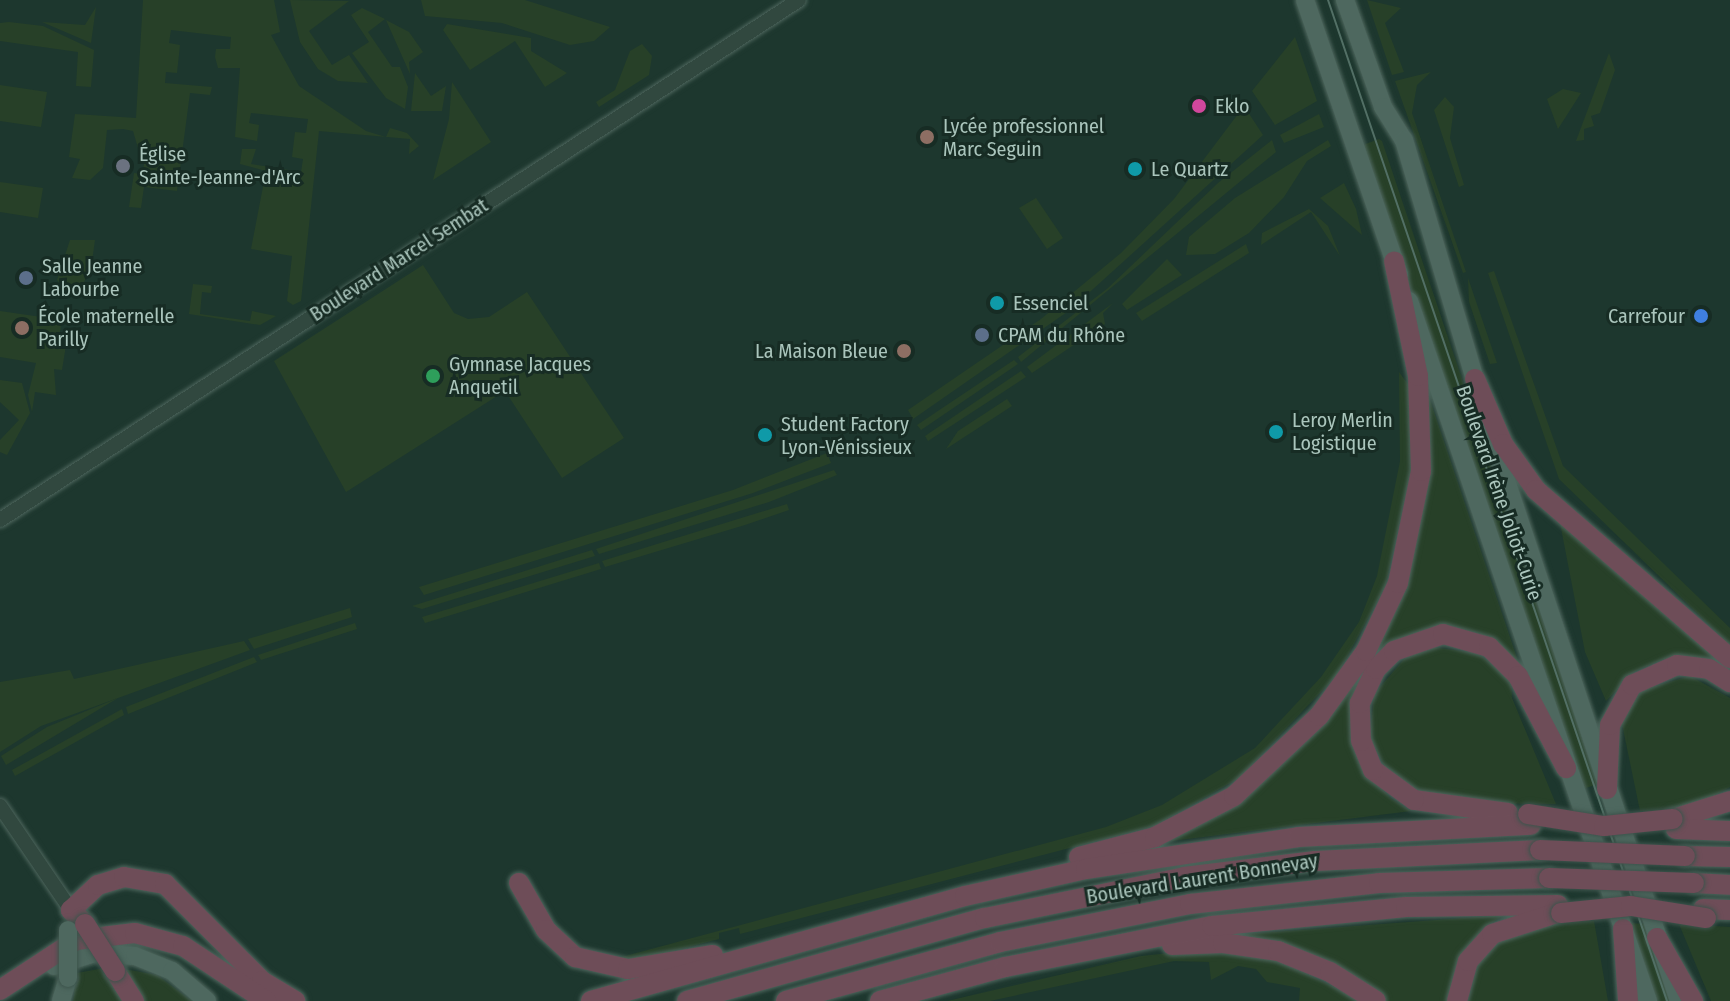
<!DOCTYPE html>
<html>
<head>
<meta charset="utf-8">
<style>
  body { margin:0 }
  #map { position:relative; width:1730px; height:1001px; overflow:hidden; background:#1d372e; font-family:"Fira Sans Condensed",sans-serif }
  div>[style] { position:absolute }
  .green>* { inset:0; background:#274028 }
  .roads { filter:drop-shadow(0 0 2px #4e665d) drop-shadow(0 0 2px #4e665d) }
  .minor>* { height:14px; margin:-7px; padding:0 7px; transform-origin:7px; border-radius:7px; background:#31483f }
  .major>* { height:18px; margin:-9px; padding:0 9px; transform-origin:9px; border-radius:9px; background:#4e685f }
  .highway>* { height:20px; margin:-10px; padding:0 10px; transform-origin:10px; border-radius:10px; background:#6e4d58 }
  .tram>* { height:2px; margin:-1px; padding:0 1px; transform-origin:1px; border-radius:1px; background:#526f65 }
  .bridges { filter:drop-shadow(0 0 2px #3d544c) drop-shadow(0 0 2px #3d544c) }
  .major-bridge>* { height:18px; margin:-9px; padding:0 9px; transform-origin:9px; border-radius:9px; background:#4e685f }
  .highway-bridge>* { height:20px; margin:-10px; padding:0 10px; transform-origin:10px; border-radius:10px; background:#6e4d58 }
  .dots>* { width:22px; height:22px; translate:-50% -50%; box-sizing:border-box; border:4px solid #172c24; border-radius:50% }
  span { translate:-50% -50%; white-space:nowrap; text-align:center; line-height:1.15; -webkit-text-stroke:6px #172c24; paint-order:stroke }
  .poi-label { font-size:20px; color:#aac5bc }
  .left { translate:0 -50%; text-align:left }
  .right { translate:-100% -50%; text-align:right }
  .street-label { font-size:20px; color:#aac5bc }
</style>
</head>
<body>
<div id="map">
  <div class="green">
    <i style="clip-path:polygon(143px 0,274px 0,280px 32px,271px 35px,299px 86px,366px 131px,386px 137px,390px 128px,407px 133px,419px 146px,409px 154px,410px 139px,319px 131px,301px 301px,293px 305px,287px 301px,292px 256px,251px 249px,266px 171px,240px 164px,242px 149px,256px 149px,251px 164px,301px 172px,303px 159px,292px 157px,295px 132px,306px 133px,308px 119px,251px 113px,249px 123px,259px 125px,257px 141px,235px 137px,240px 68px,218px 68px,215px 57px,216px 49px,230px 49px,231px 37px,171px 30px,169px 43px,180px 45px,177px 73px,166px 72px,165px 83px,212px 87px,210px 95px,190px 93px,177px 191px,144px 187px,141px 208px,129px 207px,134px 173px,142px 174px,147px 150px,138px 148px,133px 131px,123px 129px,107px 130px,103px 168px,90px 180px,72px 178px,80px 159px,69px 157px,75px 114px,136px 118px)"></i>
    <i style="clip-path:polygon(290px 0,349px 1px,309px 31px,332px 65px,349px 55px,368px 83px,338px 81px,318px 69px,300px 42px)"></i>
    <i style="clip-path:polygon(421px 0,525px 0,610px 27px,594px 41px,570px 45px,502px 23px,425px 16px)"></i>
    <i style="clip-path:polygon(1367px 0,1401px 8px,1385px 23px,1404px 72px,1392px 75px)"></i>
    <i style="clip-path:polygon(96px 7px,91px 43px,42px 22px,85px 25px)"></i>
    <i style="clip-path:polygon(362px 8px,385px 19px,368px 32px,392px 67px,400px 67px,408px 87px,405px 109px,386px 98px,352px 53px,369px 42px,351px 15px)"></i>
    <i style="clip-path:polygon(386px 20px,409px 32px,423px 52px,409px 62px,410px 74px)"></i>
    <i style="clip-path:polygon(9px 22px,43px 26px,94px 50px,91px 87px,76px 86px,78px 52px,0 41px,0 23px)"></i>
    <i style="clip-path:polygon(447px 24px,531px 38px,531px 51px,567px 73px,545px 87px,515px 41px,470px 70px,443px 30px)"></i>
    <i style="clip-path:polygon(1295px 37px,1317px 101px,1275px 125px,1252px 91px)"></i>
    <i style="clip-path:polygon(642px 44px,652px 56px,649px 75px,599px 107px,596px 102px,615px 90px,630px 51px)"></i>
    <i style="clip-path:polygon(1609px 53px,1615px 70px,1600px 113px,1591px 116px,1594px 126px,1584px 129px,1584px 140px,1576px 141px)"></i>
    <i style="clip-path:polygon(1431px 72px,1417px 85px,1412px 113px,1466px 272px,1463px 273px,1395px 81px)"></i>
    <i style="clip-path:polygon(415px 73px,431px 96px,446px 86px,442px 111px,411px 111px)"></i>
    <i style="clip-path:polygon(452px 82px,491px 142px,433px 180px,449px 119px)"></i>
    <i style="clip-path:polygon(0 85px,47px 92px,41px 127px,0 121px)"></i>
    <i style="clip-path:polygon(1563px 89px,1581px 93px,1558px 129px,1547px 99px)"></i>
    <i style="clip-path:polygon(1445px 97px,1454px 107px,1450px 138px,1464px 185px,1459px 187px,1434px 110px)"></i>
    <i style="clip-path:polygon(1244px 106px,1263px 135px,1070px 310px,913px 419px,908px 410px,1041px 319px,1121px 253px,1174px 199px)"></i>
    <i style="clip-path:polygon(1319px 114px,1324px 127px,1284px 143px,1280px 135px)"></i>
    <i style="clip-path:polygon(1379px 139px,1382px 141px,1598px 784px,1583px 789px,1402px 263px,1363px 145px)"></i>
    <i style="clip-path:polygon(1272px 140px,1276px 152px,1021px 362px,1018px 357px,1108px 288px,1218px 183px)"></i>
    <i style="clip-path:polygon(1328px 140px,1331px 146px,1307px 161px,1284px 197px,1249px 233px,1215px 254px,1186px 255px,1189px 237px,1235px 198px)"></i>
    <i style="clip-path:polygon(0 182px,43px 188px,38px 218px,0 212px)"></i>
    <i style="clip-path:polygon(1344px 183px,1356px 209px,1362px 235px,1320px 198px)"></i>
    <i style="clip-path:polygon(1036px 198px,1063px 238px,1047px 249px,1019px 208px)"></i>
    <i style="clip-path:polygon(1309px 209px,1328px 226px,1340px 256px,1311px 212px,1261px 245px,1262px 233px)"></i>
    <i style="clip-path:polygon(70px 240px,95px 240px,91px 269px,78px 293px,65px 291px,57px 280px)"></i>
    <i style="clip-path:polygon(1246px 244px,1249px 253px,1142px 321px,1136px 313px)"></i>
    <i style="clip-path:polygon(1167px 259px,1182px 275px,1127px 310px,1122px 304px)"></i>
    <i style="clip-path:polygon(423px 265px,454px 313px,468px 319px,489px 317px,527px 292px,624px 438px,562px 478px,505px 391px,346px 492px,274px 361px)"></i>
    <i style="clip-path:polygon(1494px 271px,1563px 466px,1730px 628px,1730px 645px,1559px 479px,1488px 273px)"></i>
    <i style="clip-path:polygon(1468px 278px,1497px 363px,1490px 364px,1469px 302px)"></i>
    <i style="clip-path:polygon(193px 284px,212px 286px,211px 293px,202px 292px,200px 314px,250px 321px,252px 311px,276px 316px,260px 325px,189px 314px)"></i>
    <i style="clip-path:polygon(1113px 303px,1103px 313px,1105px 324px,1032px 373px,1027px 367px)"></i>
    <i style="clip-path:polygon(0 311px,62px 320px,58px 343px,66px 345px,62px 370px,54px 369px,56px 395px,35px 392px,32px 412px,28px 395px,36px 363px,0 357px)"></i>
    <i style="clip-path:polygon(1014px 360px,1018px 364px,921px 430px,917px 425px)"></i>
    <i style="clip-path:polygon(1021px 371px,1026px 377px,928px 441px,925px 436px)"></i>
    <i style="clip-path:polygon(1399px 372px,1410px 387px,1411px 470px,1385px 587px,1337px 675px,1239px 778px,1154px 826px,740px 934px,739px 928px,719px 933px,719px 939px,642px 959px,614px 959px,1106px 827px,1162px 805px,1255px 748px,1321px 677px,1359px 622px,1377px 576px,1400px 461px)"></i>
    <i style="clip-path:polygon(0 380px,22px 383px,30px 413px,7px 455px,0 452px,0 440px,19px 420px,0 402px)"></i>
    <i style="clip-path:polygon(1428px 394px,1519px 664px,1479px 633px,1442px 626px,1399px 639px,1365px 669px,1363px 767px,1390px 798px,1411px 811px,1163px 842px,1225px 811px,1323px 719px,1412px 558px,1427px 483px)"></i>
    <i style="clip-path:polygon(1007px 399px,1012px 406px,946px 449px,958px 431px)"></i>
    <i style="clip-path:polygon(827px 453px,831px 463px,753px 493px,424px 595px,419px 587px,733px 490px)"></i>
    <i style="clip-path:polygon(834px 470px,837px 475px,769px 502px,599px 554px,596px 549px)"></i>
    <i style="clip-path:polygon(787px 504px,789px 510px,745px 525px,605px 567px,602px 561px)"></i>
    <i style="clip-path:polygon(1560px 523px,1729px 666px,1664px 659px,1635px 671px,1606px 701px,1585px 652px)"></i>
    <i style="clip-path:polygon(592px 550px,595px 556px,422px 609px,412px 606px)"></i>
    <i style="clip-path:polygon(599px 563px,601px 569px,425px 623px,422px 617px)"></i>
    <i style="clip-path:polygon(350px 608px,352px 617px,254px 649px,248px 639px)"></i>
    <i style="clip-path:polygon(355px 623px,357px 629px,261px 660px,258px 655px)"></i>
    <i style="clip-path:polygon(244px 641px,250px 650px,41px 726px,0 752px,0 682px,70px 670px,74px 679px)"></i>
    <i style="clip-path:polygon(1431px 647px,1477px 653px,1511px 679px,1512px 698px,1556px 804px,1456px 803px,1414px 791px,1387px 771px,1370px 738px,1374px 694px,1405px 658px)"></i>
    <i style="clip-path:polygon(254px 657px,257px 662px,128px 714px,126px 707px)"></i>
    <i style="clip-path:polygon(1690px 676px,1730px 698px,1730px 787px,1683px 812px,1640px 811px,1621px 719px,1642px 690px)"></i>
    <i style="clip-path:polygon(118px 698px,6px 765px,1px 756px,47px 727px)"></i>
    <i style="clip-path:polygon(122px 709px,124px 715px,15px 776px,12px 770px)"></i>
    <i style="clip-path:polygon(1504px 915px,1483px 928px,1459px 960px,1449px 1001px,1385px 1001px,1231px 935px)"></i>
    <i style="clip-path:polygon(1560px 919px,1594px 921px,1608px 1001px,1468px 1001px,1478px 964px,1492px 945px,1510px 931px)"></i>
    <i style="clip-path:polygon(1628px 923px,1645px 924px,1673px 1001px,1653px 1001px)"></i>
    <i style="clip-path:polygon(1679px 924px,1730px 927px,1730px 1001px,1711px 1001px)"></i>
    <i style="clip-path:polygon(1210px 949px,1271px 957px,1363px 1001px,1299px 1001px,1300px 988px,1267px 982px,1256px 969px,1238px 966px,1211px 980px,1209px 962px,1174px 961px,990px 1001px,947px 1001px,1141px 956px)"></i>
    <i style="clip-path:polygon(105px 968px,125px 1001px,73px 1001px,77px 973px)"></i>
    <i style="clip-path:polygon(124px 969px,157px 975px,192px 1001px,142px 1001px)"></i>
  </div>
  <div class="roads">
    <div class="minor">
      <i style="left:0;top:520px;width:953px;rotate:-33.06deg"></i>
      <i style="left:0;top:806px;width:126px;rotate:55.7deg"></i>
    </div>
    <div class="major">
      <i style="left:1305px;top:0;width:290px;rotate:71.1deg"></i>
      <i style="left:1345px;top:0;width:114px;rotate:70.4deg"></i>
      <i style="left:1383px;top:107px;width:39px;rotate:58deg"></i>
      <i style="left:1404px;top:140px;width:264px;rotate:73.5deg"></i>
      <i style="left:1409px;top:301px;width:740px;rotate:71.15deg"></i>
      <i style="left:1489px;top:429px;width:603px;rotate:71.63deg"></i>
      <i style="left:54px;top:966px;width:43px;rotate:-17.6deg"></i>
      <i style="left:95px;top:953px;width:40px;rotate:4.3deg"></i>
      <i style="left:135px;top:956px;width:40px;rotate:22deg"></i>
      <i style="left:172px;top:971px;width:46px;rotate:40.6deg"></i>
      <i style="left:61px;top:1001px;width:24px;rotate:-73deg"></i>
    </div>
    <div class="highway">
      <i style="left:1475px;top:379px;width:71px;rotate:66.7deg"></i>
      <i style="left:1503px;top:444px;width:57px;rotate:54.3deg"></i>
      <i style="left:1536px;top:490px;width:257px;rotate:40.9deg"></i>
      <i style="left:1607px;top:789px;width:64px;rotate:-87.3deg"></i>
      <i style="left:1610px;top:725px;width:46px;rotate:-61.2deg"></i>
      <i style="left:1632px;top:685px;width:49px;rotate:-24deg"></i>
      <i style="left:1677px;top:665px;width:32px;rotate:7deg"></i>
      <i style="left:1709px;top:669px;width:25px;rotate:32deg"></i>
      <i style="left:1508px;top:813px;width:95px;rotate:-172.1deg"></i>
      <i style="left:1414px;top:800px;width:51px;rotate:-143.8deg"></i>
      <i style="left:1373px;top:770px;width:31px;rotate:-112deg"></i>
      <i style="left:1361px;top:741px;width:38px;rotate:-92deg"></i>
      <i style="left:1360px;top:703px;width:38px;rotate:-65deg"></i>
      <i style="left:1376px;top:669px;width:25px;rotate:-45deg"></i>
      <i style="left:1394px;top:651px;width:52px;rotate:-19.1deg"></i>
      <i style="left:1443px;top:634px;width:48px;rotate:15.8deg"></i>
      <i style="left:1489px;top:647px;width:41px;rotate:45deg"></i>
      <i style="left:1518px;top:676px;width:104px;rotate:62.4deg"></i>
      <i style="left:1673px;top:819px;width:60px;rotate:-17.5deg"></i>
      <i style="left:1676px;top:829px;width:54px;rotate:2.1deg"></i>
      <i style="left:1685px;top:856px;width:45px;rotate:1.3deg"></i>
      <i style="left:1079px;top:857px;width:79px;rotate:-14.7deg"></i>
      <i style="left:1155px;top:837px;width:89px;rotate:-27.4deg"></i>
      <i style="left:1234px;top:796px;width:117px;rotate:-43.3deg"></i>
      <i style="left:1319px;top:716px;width:80px;rotate:-54.1deg"></i>
      <i style="left:1366px;top:651px;width:75px;rotate:-64.8deg"></i>
      <i style="left:1398px;top:583px;width:114px;rotate:-78.4deg"></i>
      <i style="left:1421px;top:471px;width:95px;rotate:-91.8deg"></i>
      <i style="left:1418px;top:376px;width:117px;rotate:-101.8deg"></i>
      <i style="left:519px;top:883px;width:54px;rotate:60.1deg"></i>
      <i style="left:546px;top:930px;width:40px;rotate:43deg"></i>
      <i style="left:575px;top:957px;width:54px;rotate:12.8deg"></i>
      <i style="left:628px;top:969px;width:86px;rotate:-9.4deg"></i>
      <i style="left:1694px;top:883px;width:36px;rotate:3deg"></i>
      <i style="left:1703px;top:909px;width:27px;rotate:2deg"></i>
      <i style="left:85px;top:924px;width:20px;rotate:-135deg"></i>
      <i style="left:71px;top:910px;width:37px;rotate:-43deg"></i>
      <i style="left:98px;top:885px;width:27px;rotate:-17deg"></i>
      <i style="left:124px;top:877px;width:42px;rotate:9.7deg"></i>
      <i style="left:165px;top:884px;width:137px;rotate:45deg"></i>
      <i style="left:262px;top:981px;width:39px;rotate:31deg"></i>
      <i style="left:1623px;top:929px;width:72px;rotate:86deg"></i>
      <i style="left:1657px;top:938px;width:73px;rotate:60.3deg"></i>
      <i style="left:1172px;top:945px;width:51px;rotate:-2.2deg"></i>
      <i style="left:1223px;top:943px;width:56px;rotate:8.3deg"></i>
      <i style="left:1278px;top:951px;width:56px;rotate:22deg"></i>
      <i style="left:1330px;top:972px;width:54px;rotate:32.2deg"></i>
      <i style="left:115px;top:971px;width:36px;rotate:58deg"></i>
      <i style="left:0;top:990px;width:91px;rotate:-33.3deg"></i>
      <i style="left:76px;top:940px;width:59px;rotate:-6.8deg"></i>
      <i style="left:135px;top:933px;width:50px;rotate:15.2deg"></i>
      <i style="left:183px;top:946px;width:100px;rotate:33.5deg"></i>
      <i style="left:591px;top:1001px;width:388px;rotate:-15.7deg"></i>
      <i style="left:965px;top:896px;width:124px;rotate:-12.6deg"></i>
      <i style="left:1086px;top:869px;width:215px;rotate:-8.5deg"></i>
      <i style="left:1299px;top:837px;width:232px;rotate:-3deg"></i>
      <i style="left:687px;top:1001px;width:309px;rotate:-15.6deg"></i>
      <i style="left:985px;top:918px;width:203px;rotate:-11.6deg"></i>
      <i style="left:1184px;top:877px;width:132px;rotate:-7deg"></i>
      <i style="left:1315px;top:861px;width:225px;rotate:-2.8deg"></i>
      <i style="left:786px;top:1001px;width:222px;rotate:-15.4deg"></i>
      <i style="left:1000px;top:942px;width:194px;rotate:-11.3deg"></i>
      <i style="left:1190px;top:904px;width:190px;rotate:-6.3deg"></i>
      <i style="left:1379px;top:883px;width:170px;rotate:-1.7deg"></i>
      <i style="left:880px;top:1001px;width:130px;rotate:-15.2deg"></i>
      <i style="left:1005px;top:967px;width:211px;rotate:-11.2deg"></i>
      <i style="left:1212px;top:926px;width:195px;rotate:-5.6deg"></i>
      <i style="left:1406px;top:907px;width:152px;rotate:-0.8deg"></i>
      <i style="left:1457px;top:1001px;width:41px;rotate:-74.6deg"></i>
      <i style="left:1468px;top:961px;width:36px;rotate:-48deg"></i>
      <i style="left:1492px;top:934px;width:65px;rotate:-17.9deg"></i>
    </div>
  </div>
  <div class="tram">
    <i style="left:1328px;top:0;width:1057px;rotate:71.29deg"></i>
  </div>
  <div class="bridges">
    <div class="major-bridge">
      <i style="left:68px;top:930px;width:48px;rotate:90deg"></i>
    </div>
    <div class="highway-bridge">
      <i style="left:1528px;top:814px;width:77px;rotate:9deg"></i>
      <i style="left:1604px;top:826px;width:69px;rotate:-5.8deg"></i>
      <i style="left:1540px;top:850px;width:145px;rotate:2.4deg"></i>
      <i style="left:1549px;top:878px;width:145px;rotate:2deg"></i>
      <i style="left:1561px;top:913px;width:70px;rotate:-5.7deg"></i>
      <i style="left:1631px;top:906px;width:76px;rotate:9.1deg"></i>
      <i style="left:85px;top:924px;width:56px;rotate:57.4deg"></i>
    </div>
  </div>
  <div class="dots">
    <i style="left:1199px;top:106px;background:#d1479c"></i>
    <i style="left:927px;top:137px;background:#8d6e63"></i>
    <i style="left:123px;top:166px;background:#6b7280"></i>
    <i style="left:1135px;top:169px;background:#0f9aa8"></i>
    <i style="left:26px;top:278px;background:#5c6f8a"></i>
    <i style="left:997px;top:303px;background:#0f9aa8"></i>
    <i style="left:1701px;top:316px;background:#3f7fe0"></i>
    <i style="left:22px;top:328px;background:#8d6e63"></i>
    <i style="left:982px;top:335px;background:#5c6f8a"></i>
    <i style="left:904px;top:351px;background:#8d6e63"></i>
    <i style="left:433px;top:376px;background:#2e9e5b"></i>
    <i style="left:1276px;top:432px;background:#0f9aa8"></i>
    <i style="left:765px;top:435px;background:#0f9aa8"></i>
  </div>
  <div class="poi-label">
    <span class="left" style="left:1215px;top:106px">Eklo</span>
    <span class="left" style="left:943px;top:138px">Lycée professionnel<br>Marc Seguin</span>
    <span class="left" style="left:139px;top:166px">Église<br>Sainte-Jeanne-d'Arc</span>
    <span class="left" style="left:1151px;top:169px">Le Quartz</span>
    <span class="left" style="left:42px;top:278px">Salle Jeanne<br>Labourbe</span>
    <span class="left" style="left:1013px;top:303px">Essenciel</span>
    <span class="left" style="left:38px;top:328px">École maternelle<br>Parilly</span>
    <span class="right" style="left:1685px;top:316px">Carrefour</span>
    <span class="left" style="left:998px;top:335px">CPAM du Rhône</span>
    <span class="right" style="left:888px;top:351px">La Maison Bleue</span>
    <span class="left" style="left:449px;top:376px">Gymnase Jacques<br>Anquetil</span>
    <span class="left" style="left:1292px;top:432px">Leroy Merlin<br>Logistique</span>
    <span class="left" style="left:781px;top:436px">Student Factory<br>Lyon-Vénissieux</span>
  </div>
  <div class="street-label">
    <span style="left:399px;top:260px;rotate:-33deg">Boulevard Marcel Sembat</span>
    <span style="left:1499px;top:493px;rotate:71deg">Boulevard Irène Joliot-Curie</span>
    <span style="left:1202px;top:879px;rotate:-9deg">Boulevard Laurent Bonnevay</span>
  </div>
</div>
</body>
</html>
